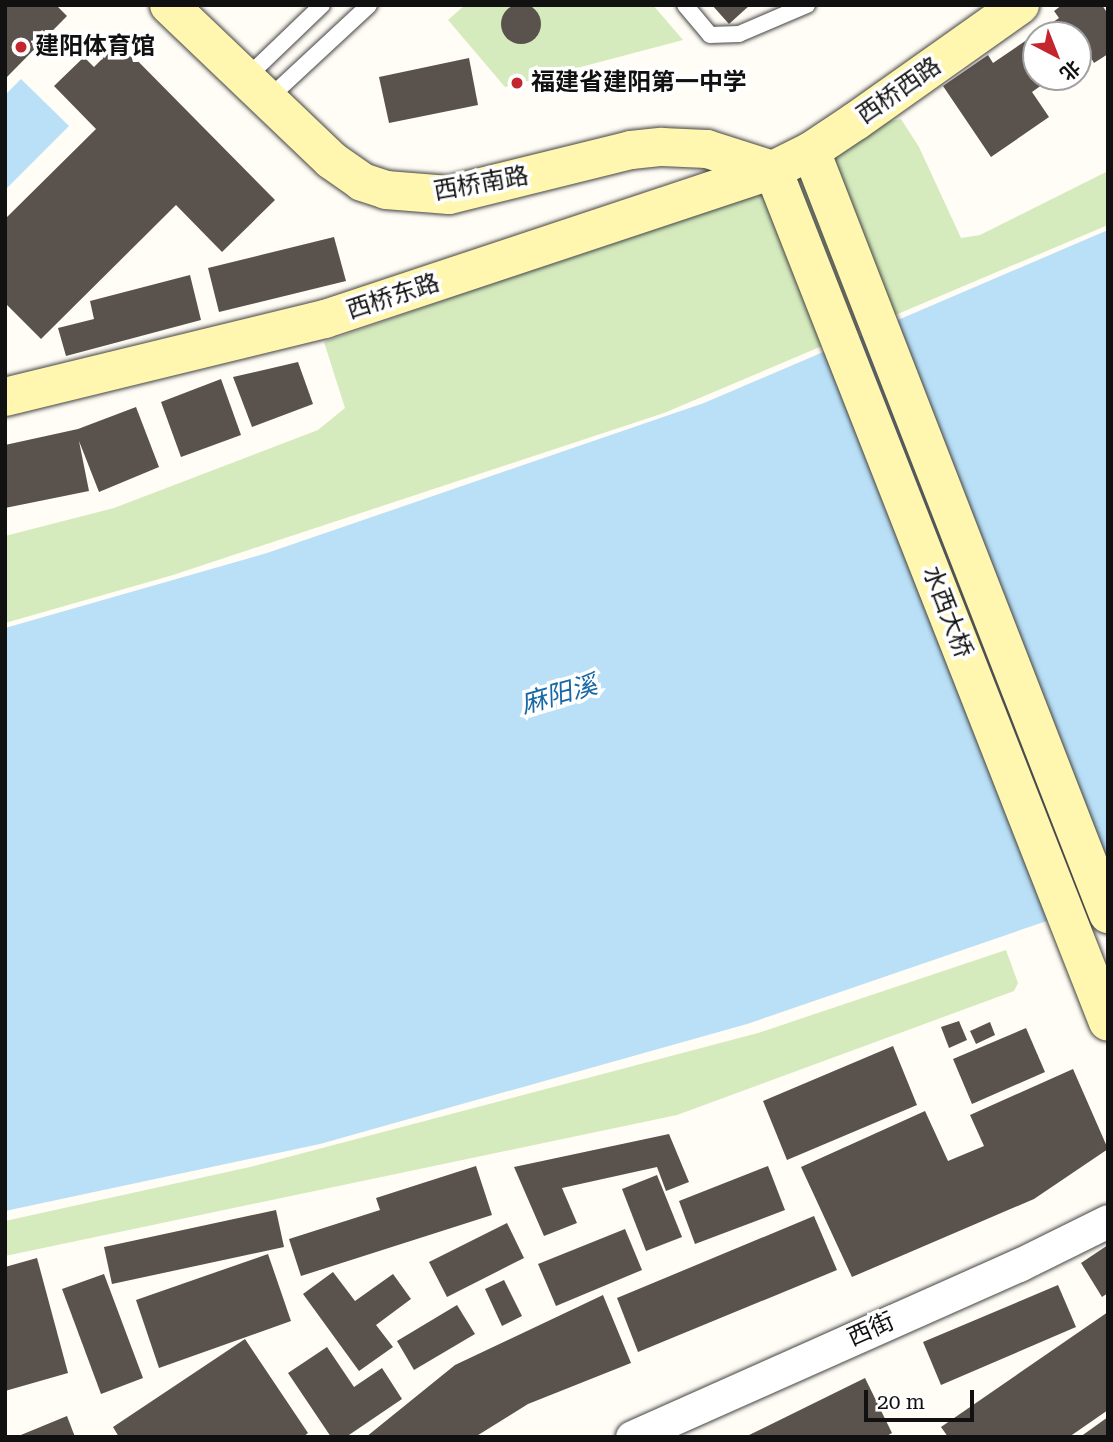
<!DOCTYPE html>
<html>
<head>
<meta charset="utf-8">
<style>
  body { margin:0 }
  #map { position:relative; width:1113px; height:1442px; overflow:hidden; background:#fffdf5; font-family:"Roboto Serif","Noto Sans SC",serif }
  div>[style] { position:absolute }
  .green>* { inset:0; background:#d5ebbd }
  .water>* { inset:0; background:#b9e0f7 }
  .building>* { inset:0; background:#5a524d }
  .round { border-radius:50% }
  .roads { filter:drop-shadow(0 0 2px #444) drop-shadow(0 0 2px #444) }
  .lane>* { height:16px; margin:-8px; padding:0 8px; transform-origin:8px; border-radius:8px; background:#fff }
  .street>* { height:33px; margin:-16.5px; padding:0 16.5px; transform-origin:16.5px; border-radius:16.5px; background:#fff }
  .secondary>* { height:38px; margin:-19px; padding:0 19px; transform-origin:19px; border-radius:19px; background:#fff6b0 }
  .dots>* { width:19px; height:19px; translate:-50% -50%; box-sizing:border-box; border:4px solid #fff; border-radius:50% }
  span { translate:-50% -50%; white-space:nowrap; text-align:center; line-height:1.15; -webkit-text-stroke:7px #fff; paint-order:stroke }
  .poi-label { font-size:24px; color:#111; font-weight:700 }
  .left { translate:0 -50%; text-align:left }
  .street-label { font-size:24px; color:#111 }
  .water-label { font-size:26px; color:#1768a6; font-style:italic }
  .frame { position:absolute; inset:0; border:7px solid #111; pointer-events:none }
  .north { position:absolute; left:1022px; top:21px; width:70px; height:70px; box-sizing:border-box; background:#fff; border:2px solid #a0a0a0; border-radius:50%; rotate:138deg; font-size:19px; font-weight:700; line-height:28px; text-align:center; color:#111 }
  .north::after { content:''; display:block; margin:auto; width:24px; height:32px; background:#c4262e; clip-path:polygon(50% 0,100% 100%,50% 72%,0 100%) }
  .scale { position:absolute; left:864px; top:1390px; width:110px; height:32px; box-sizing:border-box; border:4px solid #111; border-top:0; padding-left:9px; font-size:21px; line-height:24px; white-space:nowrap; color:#111; -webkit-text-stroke:5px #fff; paint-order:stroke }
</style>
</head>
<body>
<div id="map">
  <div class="green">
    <i style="clip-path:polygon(465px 5px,653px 5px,683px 40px,505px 87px,448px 20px)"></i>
    <i style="clip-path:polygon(901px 119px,919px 147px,961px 238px,980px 235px,1108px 171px,1108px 225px,664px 413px,173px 575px,5px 623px,5px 536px,114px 508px,318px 430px,345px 408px,324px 342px,711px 207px,869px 125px)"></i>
    <i style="clip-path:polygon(1006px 950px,1018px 983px,1014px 991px,677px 1115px,5px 1256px,5px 1221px,250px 1167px,758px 1033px)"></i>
  </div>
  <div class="water">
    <i style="clip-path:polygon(21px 79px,69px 126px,5px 190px,5px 95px)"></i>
    <i style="clip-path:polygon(1108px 230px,1108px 900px,747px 1024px,320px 1144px,5px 1211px,5px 628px,267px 553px,704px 403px)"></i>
  </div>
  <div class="building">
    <i class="round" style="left:501px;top:4px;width:40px;height:40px"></i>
    <i style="clip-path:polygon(5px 5px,56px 5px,67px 16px,5px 79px)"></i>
    <i style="clip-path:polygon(712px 5px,750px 5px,729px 24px)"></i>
    <i style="clip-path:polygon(1062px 5px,1102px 5px,1108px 14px,1108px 54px,1094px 63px,1088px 53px,1078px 60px,1078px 35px,1036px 35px,1036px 77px,1053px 77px,1032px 92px,1049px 117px,991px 157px,943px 86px,988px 55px,993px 63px,1059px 18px,1054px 11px)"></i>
    <i style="clip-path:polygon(119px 42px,275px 200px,222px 252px,176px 205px,41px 339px,5px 303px,5px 219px,96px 129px,54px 86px,84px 57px,94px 67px)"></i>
    <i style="clip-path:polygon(469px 58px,478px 105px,389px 123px,379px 77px)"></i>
    <i style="clip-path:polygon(334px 237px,346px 281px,219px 312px,208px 268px)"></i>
    <i style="clip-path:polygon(190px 275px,201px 320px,66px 356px,58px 328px,94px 319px,90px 301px)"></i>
    <i style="clip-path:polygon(298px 362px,313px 404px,252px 427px,233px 377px)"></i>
    <i style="clip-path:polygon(221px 379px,241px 435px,181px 457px,161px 402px)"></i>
    <i style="clip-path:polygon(136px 407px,159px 467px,99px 492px,79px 441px,89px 491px,5px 508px,5px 445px,78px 429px)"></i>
    <i style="clip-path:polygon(959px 1021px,967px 1040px,949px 1048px,941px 1027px)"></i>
    <i style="clip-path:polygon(990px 1022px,995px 1035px,976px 1044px,970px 1031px)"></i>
    <i style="clip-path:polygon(1026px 1028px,1045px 1072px,972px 1104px,953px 1059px)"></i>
    <i style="clip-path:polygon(893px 1046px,917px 1105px,787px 1160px,763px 1101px)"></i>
    <i style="clip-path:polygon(1073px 1069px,1108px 1149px,1034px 1199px,852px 1277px,801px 1167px,925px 1111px,948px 1161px,984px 1146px,970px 1115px)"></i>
    <i style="clip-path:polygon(669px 1134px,689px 1182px,666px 1191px,657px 1167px,562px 1188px,577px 1223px,544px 1236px,514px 1167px)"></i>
    <i style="clip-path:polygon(476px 1166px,492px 1215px,301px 1276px,289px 1239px,380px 1210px,376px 1198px)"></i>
    <i style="clip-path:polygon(768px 1166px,785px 1210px,695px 1244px,679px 1201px)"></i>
    <i style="clip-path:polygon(657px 1175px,682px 1237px,646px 1251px,622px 1189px)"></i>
    <i style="clip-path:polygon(276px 1210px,284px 1247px,112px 1284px,104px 1247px)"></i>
    <i style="clip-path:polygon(814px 1216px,837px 1270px,638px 1352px,617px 1298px)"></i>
    <i style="clip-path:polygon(507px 1223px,524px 1258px,447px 1297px,429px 1262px)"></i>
    <i style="clip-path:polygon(625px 1229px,642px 1270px,556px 1306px,538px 1264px)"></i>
    <i style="clip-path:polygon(1108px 1245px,1108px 1293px,1102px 1297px,1081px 1263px)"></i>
    <i style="clip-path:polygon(268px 1254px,291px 1321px,159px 1368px,136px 1300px)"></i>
    <i style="clip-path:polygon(37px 1258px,68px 1373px,5px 1391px,5px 1267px)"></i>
    <i style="clip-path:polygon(333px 1272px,355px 1301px,393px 1274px,411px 1299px,376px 1325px,393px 1347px,359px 1371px,303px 1294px)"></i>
    <i style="clip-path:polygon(104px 1274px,143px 1378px,101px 1394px,62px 1289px)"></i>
    <i style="clip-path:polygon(504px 1280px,522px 1316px,502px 1326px,485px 1289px)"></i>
    <i style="clip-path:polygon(1058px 1285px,1076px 1327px,941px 1385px,923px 1342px)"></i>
    <i style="clip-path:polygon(603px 1295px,631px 1363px,528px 1404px,475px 1437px,366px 1437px,455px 1365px)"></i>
    <i style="clip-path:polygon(457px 1305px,475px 1334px,414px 1370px,397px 1341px)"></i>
    <i style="clip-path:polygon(1108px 1312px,1108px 1410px,1069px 1437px,948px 1437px,941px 1427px)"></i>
    <i style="clip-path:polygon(245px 1339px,308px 1433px,303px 1437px,119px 1437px,113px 1427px)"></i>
    <i style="clip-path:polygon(327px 1347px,354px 1387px,382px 1368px,402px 1399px,346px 1437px,331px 1437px,288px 1373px)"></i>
    <i style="clip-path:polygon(865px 1378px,892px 1433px,885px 1437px,745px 1437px)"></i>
    <i style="clip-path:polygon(67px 1416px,75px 1437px,16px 1437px)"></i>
    <i style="clip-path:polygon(1108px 1417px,1108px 1437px,1080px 1437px)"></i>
  </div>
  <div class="roads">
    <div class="lane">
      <i style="left:685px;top:5px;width:39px;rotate:50deg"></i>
      <i style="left:710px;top:35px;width:29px;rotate:-2deg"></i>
      <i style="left:739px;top:34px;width:74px;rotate:-23.1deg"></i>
      <i style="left:246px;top:78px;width:105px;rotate:-43.8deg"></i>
      <i style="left:268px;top:99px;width:138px;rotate:-42.9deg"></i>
    </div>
    <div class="street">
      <i style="left:632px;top:1437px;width:424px;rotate:-24deg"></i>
      <i style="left:1019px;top:1265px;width:99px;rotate:-26.3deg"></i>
    </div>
    <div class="secondary">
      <i style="left:169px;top:5px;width:224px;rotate:43.7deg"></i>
      <i style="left:331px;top:160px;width:38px;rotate:35deg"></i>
      <i style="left:362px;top:182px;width:25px;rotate:18deg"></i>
      <i style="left:386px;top:190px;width:63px;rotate:4.5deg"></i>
      <i style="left:449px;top:195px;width:187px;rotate:-13.9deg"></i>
      <i style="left:631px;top:150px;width:31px;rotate:-6deg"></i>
      <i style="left:662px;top:147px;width:45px;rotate:2.5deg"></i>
      <i style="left:707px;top:149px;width:69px;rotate:17.7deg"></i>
      <i style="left:811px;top:151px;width:819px;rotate:68.73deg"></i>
      <i style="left:773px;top:170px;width:915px;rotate:68.54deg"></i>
      <i style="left:5px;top:397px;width:329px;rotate:-13.7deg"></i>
      <i style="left:325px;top:319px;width:472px;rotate:-18.4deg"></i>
      <i style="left:773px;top:170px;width:42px;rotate:-26.6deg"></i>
      <i style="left:811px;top:151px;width:54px;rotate:-33.7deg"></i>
      <i style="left:856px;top:121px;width:201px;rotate:-35.3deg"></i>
    </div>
  </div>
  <div class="dots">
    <i style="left:21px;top:47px;background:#c4262e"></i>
    <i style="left:517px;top:83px;background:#c4262e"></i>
  </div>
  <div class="poi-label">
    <span class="left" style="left:35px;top:47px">建阳体育馆</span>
    <span class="left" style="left:531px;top:83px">福建省建阳第一中学</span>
  </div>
  <div class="street-label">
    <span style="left:899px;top:91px;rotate:-35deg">西桥西路</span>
    <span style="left:481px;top:184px;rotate:-10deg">西桥南路</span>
    <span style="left:393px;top:297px;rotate:-18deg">西桥东路</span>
    <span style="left:947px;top:612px;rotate:69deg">水西大桥</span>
    <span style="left:871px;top:1330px;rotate:-24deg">西街</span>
  </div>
  <div class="water-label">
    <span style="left:559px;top:695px;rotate:-16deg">麻阳溪</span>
  </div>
  <div class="frame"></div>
  <div class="north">北</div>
  <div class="scale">20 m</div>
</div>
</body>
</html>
